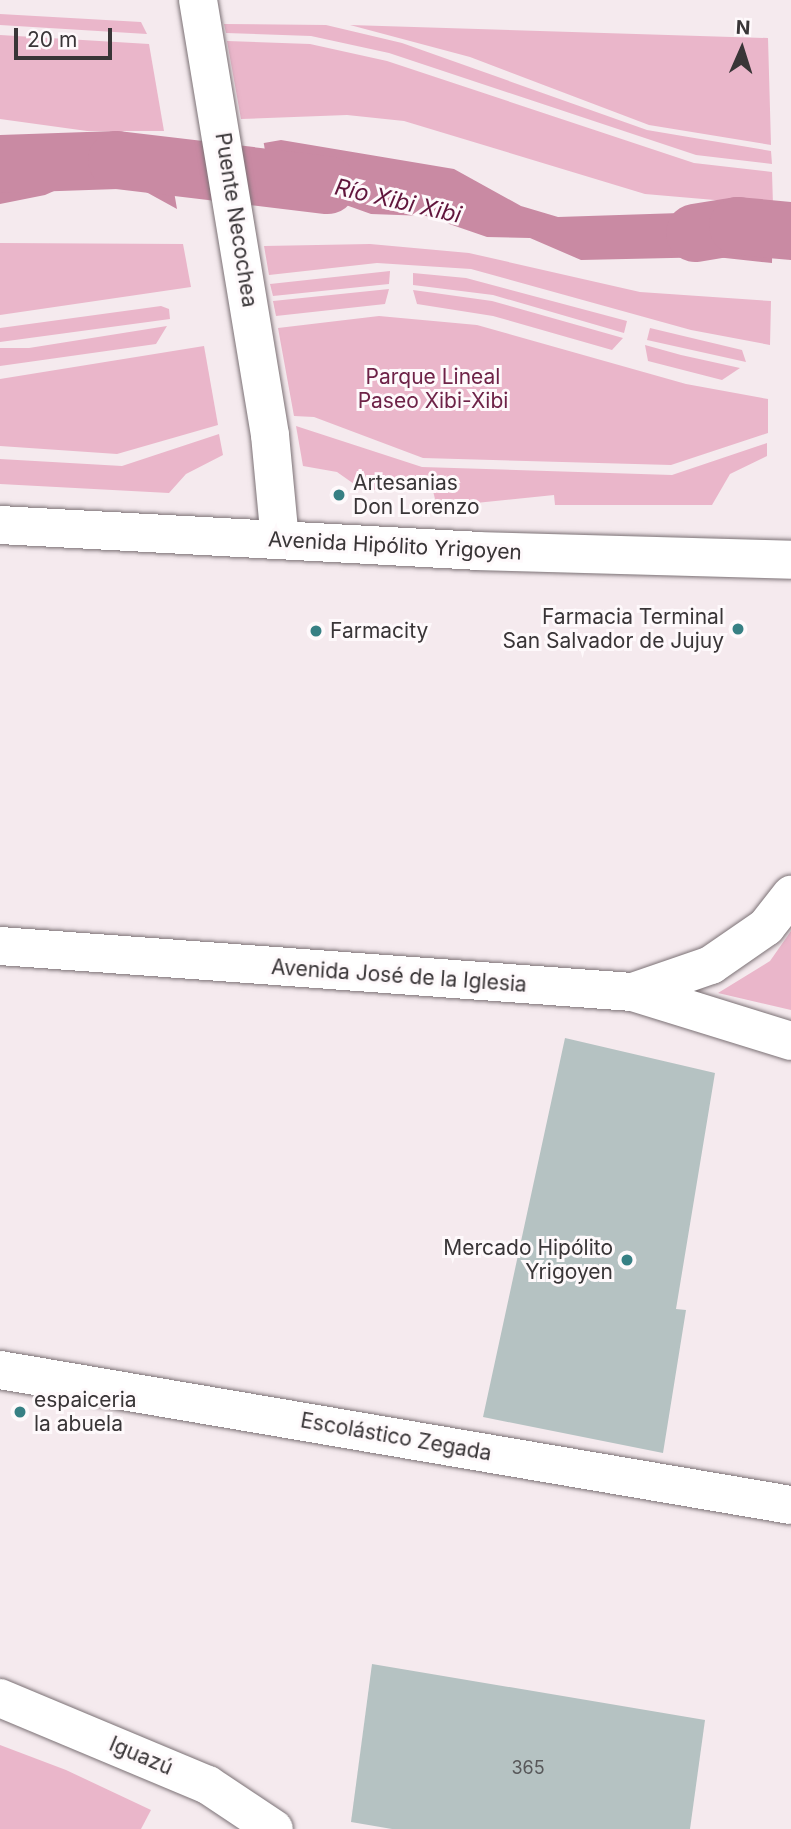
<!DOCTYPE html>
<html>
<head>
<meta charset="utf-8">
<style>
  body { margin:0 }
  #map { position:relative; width:791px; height:1829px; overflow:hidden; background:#f5eaee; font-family:Inter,sans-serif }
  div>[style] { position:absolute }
  .green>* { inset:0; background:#eab6ca }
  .water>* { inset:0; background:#c98aa3 }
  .pier>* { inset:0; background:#f5eaee }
  .river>* { height:58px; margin:-29px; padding:0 29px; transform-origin:29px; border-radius:29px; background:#c98aa3 }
  .building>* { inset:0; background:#b5c2c2 }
  .roads { filter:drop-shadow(0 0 2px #7b7175) drop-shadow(0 0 2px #7b7175) }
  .minor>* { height:38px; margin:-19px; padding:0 19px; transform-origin:19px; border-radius:19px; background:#fff }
  .major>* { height:38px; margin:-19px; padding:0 19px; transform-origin:19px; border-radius:19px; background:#fff }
  .dots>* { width:19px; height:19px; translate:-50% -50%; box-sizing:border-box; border:4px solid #fef9fb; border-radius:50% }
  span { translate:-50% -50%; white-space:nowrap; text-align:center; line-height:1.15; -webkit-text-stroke:6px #fef9fb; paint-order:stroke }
  .number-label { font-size:18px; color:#58585a }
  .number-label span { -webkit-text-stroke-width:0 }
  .street-label { font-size:21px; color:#393537 }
  .park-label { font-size:21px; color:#6e2348 }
  .poi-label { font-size:21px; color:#393537 }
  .left { translate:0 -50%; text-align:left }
  .right { translate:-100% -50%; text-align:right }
  .water-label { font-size:23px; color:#60153c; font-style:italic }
  .north { position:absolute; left:707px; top:14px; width:70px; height:70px; -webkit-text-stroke:5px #fef9fb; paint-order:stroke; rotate:3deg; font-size:19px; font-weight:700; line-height:28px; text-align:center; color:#393537 }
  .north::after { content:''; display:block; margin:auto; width:24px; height:32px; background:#393537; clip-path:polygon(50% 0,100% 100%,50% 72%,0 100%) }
  .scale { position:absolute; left:14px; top:28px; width:98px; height:32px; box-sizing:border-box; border:4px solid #393537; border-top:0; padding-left:9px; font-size:21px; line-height:24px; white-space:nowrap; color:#393537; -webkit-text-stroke:5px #fef9fb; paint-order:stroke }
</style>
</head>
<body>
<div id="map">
  <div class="green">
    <i style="clip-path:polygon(0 14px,141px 22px,147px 34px,0 25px)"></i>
    <i style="clip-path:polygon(224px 24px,326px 25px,402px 43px,647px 130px,771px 151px,772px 164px,696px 155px,389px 53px,311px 36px,226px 33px)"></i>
    <i style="clip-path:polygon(350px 25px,768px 38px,771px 145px,649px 125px,470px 57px)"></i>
    <i style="clip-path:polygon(0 35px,149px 44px,164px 131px,87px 131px,0 119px)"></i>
    <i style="clip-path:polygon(227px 41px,310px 44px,387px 61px,694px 163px,772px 172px,773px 205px,645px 194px,404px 121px,347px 115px,241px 119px)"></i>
    <i style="clip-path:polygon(0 243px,183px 244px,191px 287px,0 315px)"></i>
    <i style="clip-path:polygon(370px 244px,469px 253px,640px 292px,771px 301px,770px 345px,691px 330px,471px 269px,377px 263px,269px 275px,264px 246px)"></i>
    <i style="clip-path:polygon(390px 271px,389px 284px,273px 296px,270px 284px)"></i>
    <i style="clip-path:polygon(413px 273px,466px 278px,627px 321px,624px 333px,493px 295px,413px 285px)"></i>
    <i style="clip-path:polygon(389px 289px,385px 304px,276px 316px,273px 301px)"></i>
    <i style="clip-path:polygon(413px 290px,492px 301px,623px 338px,612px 350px,493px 316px,417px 304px)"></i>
    <i style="clip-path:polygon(161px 306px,169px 309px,170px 319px,0 342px,0 328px)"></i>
    <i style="clip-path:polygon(379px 316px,477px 325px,686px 384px,768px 399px,768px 433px,671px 465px,423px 458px,314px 417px,294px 416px,278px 328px)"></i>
    <i style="clip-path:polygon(167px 326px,156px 344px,0 366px,0 348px,29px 348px)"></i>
    <i style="clip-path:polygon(650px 328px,742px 350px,746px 362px,647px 340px)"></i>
    <i style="clip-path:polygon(645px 345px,681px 355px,740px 368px,722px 380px,648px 361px)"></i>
    <i style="clip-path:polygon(204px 346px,218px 425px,117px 454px,0 446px,0 379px)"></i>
    <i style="clip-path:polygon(296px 426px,422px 467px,672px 475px,767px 443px,767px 456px,730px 474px,712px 505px,555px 505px,554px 495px,437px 507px,431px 483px,364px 491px,337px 472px,303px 466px)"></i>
    <i style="clip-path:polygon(219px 434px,223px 455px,186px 474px,169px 493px,0 484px,0 459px,122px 466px)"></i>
    <i style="clip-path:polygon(791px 931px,791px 1010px,718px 993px,770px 961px)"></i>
    <i style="clip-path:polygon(0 1745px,66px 1770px,151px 1810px,141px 1829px,0 1829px)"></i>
  </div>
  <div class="water">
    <i style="clip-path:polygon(281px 140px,454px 169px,521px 206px,558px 217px,773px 210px,772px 263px,716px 257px,581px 260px,530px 238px,487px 237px,426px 216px,371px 214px,315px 194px,266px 194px,246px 146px)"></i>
    <i style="clip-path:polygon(0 144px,55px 149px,166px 145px,177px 209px,137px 187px,105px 180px,72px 183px,45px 195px,0 204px)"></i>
  </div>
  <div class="pier">
    <i style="clip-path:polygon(263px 139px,273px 196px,255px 203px,242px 146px)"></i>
  </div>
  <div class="river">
    <i style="left:0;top:164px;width:117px;rotate:-2deg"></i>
    <i style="left:117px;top:160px;width:212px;rotate:6.8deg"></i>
    <i style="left:695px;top:233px;width:44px;rotate:-9.2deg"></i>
    <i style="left:738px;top:226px;width:53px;rotate:5.4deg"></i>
  </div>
  <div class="building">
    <i style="clip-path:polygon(565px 1038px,715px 1073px,676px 1309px,686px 1310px,663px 1453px,483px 1417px)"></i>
    <i style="clip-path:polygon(372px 1664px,705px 1720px,690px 1829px,392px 1829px,351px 1822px)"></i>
  </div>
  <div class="roads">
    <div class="minor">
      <i style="left:198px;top:0;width:441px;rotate:80.6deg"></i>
      <i style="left:270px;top:435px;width:105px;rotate:84.6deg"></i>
      <i style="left:0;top:1370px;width:802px;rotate:9.69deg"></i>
    </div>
    <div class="major">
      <i style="left:0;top:525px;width:478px;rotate:3.1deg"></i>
      <i style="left:477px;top:551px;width:314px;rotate:1.6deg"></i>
      <i style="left:0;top:946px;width:635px;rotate:4.16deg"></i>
      <i style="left:633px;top:992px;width:165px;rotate:17.2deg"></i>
      <i style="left:633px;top:992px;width:83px;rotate:-19.1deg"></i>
      <i style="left:711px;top:965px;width:67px;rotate:-34.6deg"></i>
      <i style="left:766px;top:927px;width:41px;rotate:-52deg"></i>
      <i style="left:0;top:1698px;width:225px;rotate:22.7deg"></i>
      <i style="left:208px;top:1785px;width:79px;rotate:33.7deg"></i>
    </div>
  </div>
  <div class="dots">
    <i style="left:339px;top:495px;background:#378084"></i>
    <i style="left:738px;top:629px;background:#378084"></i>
    <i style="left:316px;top:631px;background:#378084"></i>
    <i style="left:627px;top:1260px;background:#378084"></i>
    <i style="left:20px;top:1412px;background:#378084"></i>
  </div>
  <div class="number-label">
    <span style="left:528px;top:1768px">365</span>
  </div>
  <div class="street-label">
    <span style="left:236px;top:220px;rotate:81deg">Puente Necochea</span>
    <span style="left:395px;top:546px;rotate:3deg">Avenida Hipólito Yrigoyen</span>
    <span style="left:399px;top:976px;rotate:4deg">Avenida José de la Iglesia</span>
    <span style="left:396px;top:1437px;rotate:10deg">Escolástico Zegada</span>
    <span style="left:141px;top:1756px;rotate:23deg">Iguazú</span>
  </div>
  <div class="park-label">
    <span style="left:433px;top:389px">Parque Lineal<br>Paseo Xibi-Xibi</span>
  </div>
  <div class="poi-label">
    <span class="left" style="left:353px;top:495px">Artesanias<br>Don Lorenzo</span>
    <span class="right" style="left:724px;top:629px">Farmacia Terminal<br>San Salvador de Jujuy</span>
    <span class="left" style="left:330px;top:631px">Farmacity</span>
    <span class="right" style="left:613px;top:1260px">Mercado Hipólito<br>Yrigoyen</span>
    <span class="left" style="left:34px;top:1412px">espaiceria<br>la abuela</span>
  </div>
  <div class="water-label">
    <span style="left:398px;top:201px;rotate:13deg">Río Xibi Xibi</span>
  </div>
  <div class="north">N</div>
  <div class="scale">20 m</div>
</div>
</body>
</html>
